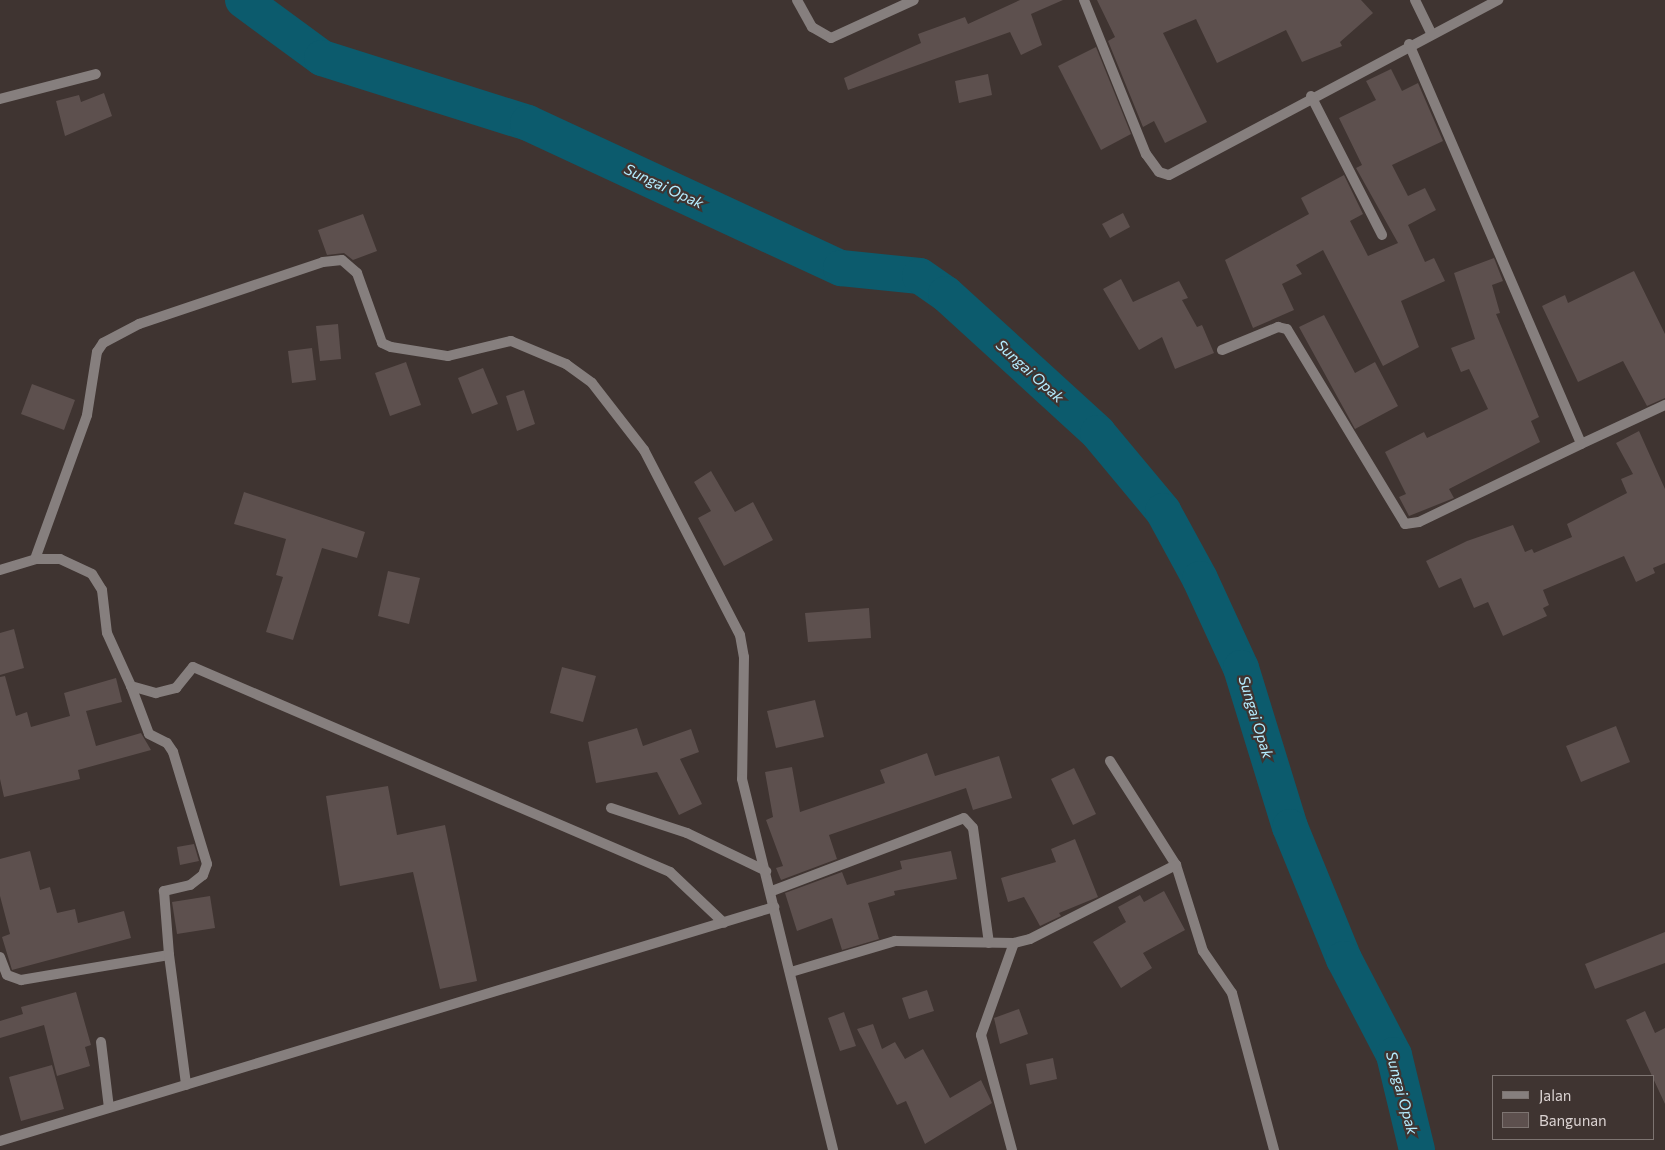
<!DOCTYPE html>
<html>
<head>
<meta charset="utf-8">
<style>
  body { margin:0 }
  #map { position:relative; width:1665px; height:1150px; overflow:hidden; background:#3f3431; font-family:Commissioner,sans-serif }
  div>[style] { position:absolute }
  .river>* { height:36px; margin:-18px; padding:0 18px; transform-origin:18px; border-radius:18px; background:#0c5b6d }
  .building>* { inset:0; background:#5d504e }
  .minor>* { height:10px; margin:-5px; padding:0 5px; transform-origin:5px; border-radius:5px; background:#867f7e }
  span { translate:-50% -50%; white-space:nowrap; text-align:center; line-height:1.15; -webkit-text-stroke:4.5px #3f3431; paint-order:stroke }
  .water-label { font-size:15px; color:#b5edff; font-style:italic }
  .legend { position:absolute; left:1492px; top:1075px; width:162px; height:65px; box-sizing:border-box; background:#3f3431; border:1px solid #7d7471; margin:0; padding:6px 9px; list-style:none; font-size:15px; color:#dbd3d2 }
  .legend li { display:flex; align-items:center; gap:10px; height:25px }
  .legend b { width:25px; border:1px solid #7d7471 }
</style>
</head>
<body>
<div id="map">
  <div class="river">
    <i style="left:243px;top:0;width:98px;rotate:36.3deg"></i>
    <i style="left:322px;top:58px;width:216px;rotate:17.5deg"></i>
    <i style="left:528px;top:123px;width:345px;rotate:24.9deg"></i>
    <i style="left:841px;top:268px;width:79px;rotate:5.8deg"></i>
    <i style="left:920px;top:276px;width:32px;rotate:35deg"></i>
    <i style="left:946px;top:294px;width:206px;rotate:42.4deg"></i>
    <i style="left:1098px;top:433px;width:102px;rotate:50.2deg"></i>
    <i style="left:1163px;top:511px;width:77px;rotate:61.4deg"></i>
    <i style="left:1200px;top:579px;width:98px;rotate:65.3deg"></i>
    <i style="left:1241px;top:668px;width:166px;rotate:72.9deg"></i>
    <i style="left:1290px;top:827px;width:143px;rotate:67.8deg"></i>
    <i style="left:1344px;top:959px;width:108px;rotate:62.5deg"></i>
    <i style="left:1394px;top:1055px;width:98px;rotate:76.4deg"></i>
  </div>
  <div class="building">
    <i style="clip-path:polygon(1020px 0,1063px 0,1031px 14px,1042px 45px,1021px 55px,1010px 32px,848px 90px,844px 78px,921px 43px,918px 34px,965px 17px,968px 24px)"></i>
    <i style="clip-path:polygon(1097px 0,1361px 0,1373px 13px,1340px 42px,1342px 46px,1302px 62px,1286px 30px,1217px 63px,1196px 19px,1163px 33px,1207px 122px,1165px 143px,1154px 121px,1143px 127px,1108px 41px,1115px 37px)"></i>
    <i style="clip-path:polygon(1096px 47px,1131px 134px,1101px 150px,1058px 66px)"></i>
    <i style="clip-path:polygon(1391px 69px,1402px 91px,1418px 83px,1443px 141px,1392px 165px,1408px 196px,1425px 188px,1436px 210px,1408px 225px,1425px 262px,1434px 258px,1445px 281px,1401px 301px,1419px 347px,1383px 366px,1323px 250px,1296px 265px,1302px 274px,1282px 284px,1294px 310px,1253px 328px,1225px 260px,1309px 214px,1301px 198px,1344px 175px,1363px 214px,1350px 221px,1368px 256px,1398px 243px,1356px 168px,1362px 165px,1339px 118px,1376px 100px,1366px 81px)"></i>
    <i style="clip-path:polygon(988px 74px,992px 95px,959px 103px,955px 81px)"></i>
    <i style="clip-path:polygon(104px 93px,112px 116px,65px 136px,56px 101px,79px 95px,81px 102px)"></i>
    <i style="clip-path:polygon(1123px 213px,1130px 227px,1110px 238px,1102px 224px)"></i>
    <i style="clip-path:polygon(363px 214px,377px 251px,353px 260px,344px 253px,327px 255px,318px 230px)"></i>
    <i style="clip-path:polygon(1494px 258px,1503px 281px,1492px 285px,1500px 313px,1496px 314px,1539px 417px,1531px 421px,1540px 442px,1449px 489px,1454px 498px,1409px 516px,1399px 497px,1406px 494px,1385px 452px,1424px 432px,1427px 438px,1488px 409px,1469px 369px,1461px 372px,1451px 348px,1475px 339px,1454px 273px)"></i>
    <i style="clip-path:polygon(1634px 271px,1665px 334px,1665px 398px,1647px 406px,1623px 361px,1578px 382px,1542px 306px,1565px 295px,1568px 303px)"></i>
    <i style="clip-path:polygon(1121px 279px,1133px 302px,1179px 281px,1188px 298px,1182px 300px,1197px 327px,1202px 325px,1214px 353px,1175px 369px,1162px 337px,1139px 350px,1103px 289px)"></i>
    <i style="clip-path:polygon(1324px 315px,1355px 373px,1375px 362px,1398px 406px,1355px 429px,1299px 327px)"></i>
    <i style="clip-path:polygon(338px 324px,341px 359px,320px 361px,316px 326px)"></i>
    <i style="clip-path:polygon(312px 348px,316px 380px,292px 383px,288px 351px)"></i>
    <i style="clip-path:polygon(406px 362px,421px 405px,390px 416px,375px 373px)"></i>
    <i style="clip-path:polygon(483px 368px,498px 404px,472px 414px,458px 378px)"></i>
    <i style="clip-path:polygon(32px 384px,75px 400px,64px 430px,21px 414px)"></i>
    <i style="clip-path:polygon(524px 390px,535px 424px,517px 431px,506px 396px)"></i>
    <i style="clip-path:polygon(1639px 431px,1665px 489px,1665px 563px,1653px 568px,1655px 573px,1636px 582px,1624px 556px,1543px 590px,1549px 605px,1543px 608px,1547px 616px,1503px 636px,1488px 602px,1474px 608px,1461px 578px,1439px 588px,1426px 561px,1467px 541px,1513px 525px,1525px 552px,1532px 549px,1534px 553px,1572px 537px,1567px 524px,1627px 493px,1621px 479px,1633px 474px,1616px 443px)"></i>
    <i style="clip-path:polygon(711px 471px,735px 512px,753px 502px,773px 540px,724px 566px,698px 518px,711px 511px,694px 482px)"></i>
    <i style="clip-path:polygon(244px 492px,365px 532px,357px 558px,322px 548px,293px 640px,266px 632px,283px 577px,276px 575px,286px 539px,234px 524px)"></i>
    <i style="clip-path:polygon(388px 571px,420px 578px,409px 624px,378px 616px)"></i>
    <i style="clip-path:polygon(869px 608px,871px 638px,808px 642px,805px 613px)"></i>
    <i style="clip-path:polygon(14px 629px,24px 668px,0 675px,0 633px)"></i>
    <i style="clip-path:polygon(562px 667px,596px 676px,583px 722px,550px 713px)"></i>
    <i style="clip-path:polygon(5px 676px,16px 716px,27px 712px,31px 727px,70px 716px,64px 693px,116px 678px,122px 702px,86px 711px,96px 746px,141px 733px,151px 750px,78px 770px,80px 779px,4px 797px,0 779px,0 677px)"></i>
    <i style="clip-path:polygon(815px 700px,824px 737px,776px 748px,767px 711px)"></i>
    <i style="clip-path:polygon(1616px 726px,1630px 762px,1581px 782px,1566px 746px)"></i>
    <i style="clip-path:polygon(637px 728px,643px 746px,691px 729px,699px 752px,680px 759px,702px 804px,679px 815px,657px 772px,596px 783px,588px 742px)"></i>
    <i style="clip-path:polygon(927px 753px,935px 776px,999px 756px,1012px 798px,973px 810px,966px 788px,896px 812px,829px 835px,837px 859px,781px 880px,776px 868px,783px 866px,766px 820px,773px 817px,765px 772px,792px 767px,800px 812px,885px 783px,880px 770px)"></i>
    <i style="clip-path:polygon(1074px 768px,1096px 814px,1073px 825px,1051px 779px)"></i>
    <i style="clip-path:polygon(388px 786px,397px 835px,445px 825px,477px 981px,440px 989px,413px 872px,340px 886px,326px 796px)"></i>
    <i style="clip-path:polygon(1075px 839px,1098px 897px,1059px 913px,1061px 916px,1040px 926px,1024px 897px,1008px 902px,1001px 878px,1056px 862px,1051px 849px)"></i>
    <i style="clip-path:polygon(194px 844px,199px 861px,180px 865px,177px 847px)"></i>
    <i style="clip-path:polygon(30px 851px,40px 890px,50px 887px,57px 913px,75px 909px,78px 923px,124px 911px,131px 938px,12px 970px,2px 937px,10px 934px,0 896px,0 859px)"></i>
    <i style="clip-path:polygon(951px 851px,957px 879px,894px 891px,895px 895px,868px 903px,879px 939px,842px 950px,832px 918px,797px 931px,785px 893px,842px 872px,847px 885px,902px 869px,900px 861px)"></i>
    <i style="clip-path:polygon(1164px 891px,1185px 930px,1143px 953px,1152px 968px,1121px 988px,1093px 942px,1126px 922px,1118px 907px,1140px 895px,1144px 902px)"></i>
    <i style="clip-path:polygon(210px 896px,215px 928px,177px 934px,172px 902px)"></i>
    <i style="clip-path:polygon(1665px 932px,1665px 963px,1595px 989px,1585px 964px)"></i>
    <i style="clip-path:polygon(927px 990px,934px 1011px,909px 1019px,902px 998px)"></i>
    <i style="clip-path:polygon(76px 992px,91px 1045px,85px 1047px,90px 1066px,57px 1076px,44px 1025px,0 1038px,0 1021px,23px 1014px,21px 1007px)"></i>
    <i style="clip-path:polygon(1019px 1009px,1028px 1034px,1000px 1044px,994px 1018px)"></i>
    <i style="clip-path:polygon(1645px 1011px,1655px 1033px,1665px 1028px,1665px 1104px,1626px 1020px)"></i>
    <i style="clip-path:polygon(844px 1012px,856px 1046px,840px 1051px,828px 1018px)"></i>
    <i style="clip-path:polygon(873px 1024px,882px 1049px,895px 1042px,905px 1059px,923px 1049px,950px 1098px,981px 1080px,992px 1103px,925px 1144px,906px 1101px,897px 1105px,857px 1029px)"></i>
    <i style="clip-path:polygon(1053px 1058px,1057px 1079px,1030px 1085px,1026px 1064px)"></i>
    <i style="clip-path:polygon(52px 1065px,64px 1109px,21px 1121px,9px 1077px)"></i>
  </div>
  <div class="minor">
    <i style="left:797px;top:0;width:31px;rotate:61deg"></i>
    <i style="left:812px;top:27px;width:22px;rotate:30deg"></i>
    <i style="left:831px;top:38px;width:91px;rotate:-24.6deg"></i>
    <i style="left:1084px;top:0;width:166px;rotate:68.1deg"></i>
    <i style="left:1146px;top:154px;width:22px;rotate:54deg"></i>
    <i style="left:1159px;top:172px;width:10px;rotate:17deg"></i>
    <i style="left:1169px;top:175px;width:373px;rotate:-28deg"></i>
    <i style="left:1415px;top:0;width:37px;rotate:64deg"></i>
    <i style="left:1409px;top:44px;width:435px;rotate:66.7deg"></i>
    <i style="left:1581px;top:444px;width:93px;rotate:-24.9deg"></i>
    <i style="left:1311px;top:96px;width:156px;rotate:62.9deg"></i>
    <i style="left:0;top:99px;width:99px;rotate:-14.6deg"></i>
    <i style="left:1222px;top:350px;width:61px;rotate:-22.3deg"></i>
    <i style="left:1278px;top:327px;width:9px;rotate:13deg"></i>
    <i style="left:1287px;top:329px;width:228px;rotate:58.8deg"></i>
    <i style="left:1405px;top:524px;width:14px;rotate:-8deg"></i>
    <i style="left:1419px;top:522px;width:180px;rotate:-25.7deg"></i>
    <i style="left:35px;top:559px;width:153px;rotate:-70.1deg"></i>
    <i style="left:87px;top:415px;width:64px;rotate:-81deg"></i>
    <i style="left:97px;top:352px;width:11px;rotate:-56deg"></i>
    <i style="left:103px;top:343px;width:41px;rotate:-27.8deg"></i>
    <i style="left:139px;top:324px;width:194px;rotate:-18.6deg"></i>
    <i style="left:323px;top:262px;width:19px;rotate:-6deg"></i>
    <i style="left:342px;top:260px;width:20px;rotate:41deg"></i>
    <i style="left:357px;top:273px;width:74px;rotate:70.3deg"></i>
    <i style="left:382px;top:343px;width:10px;rotate:24deg"></i>
    <i style="left:391px;top:347px;width:58px;rotate:9deg"></i>
    <i style="left:448px;top:356px;width:65px;rotate:-13.4deg"></i>
    <i style="left:511px;top:341px;width:60px;rotate:22.7deg"></i>
    <i style="left:566px;top:364px;width:32px;rotate:36deg"></i>
    <i style="left:592px;top:383px;width:85px;rotate:52.2deg"></i>
    <i style="left:644px;top:450px;width:208px;rotate:62.6deg"></i>
    <i style="left:740px;top:635px;width:22px;rotate:80deg"></i>
    <i style="left:744px;top:657px;width:122px;rotate:90.9deg"></i>
    <i style="left:742px;top:779px;width:382px;rotate:76.2deg"></i>
    <i style="left:0;top:570px;width:37px;rotate:-17deg"></i>
    <i style="left:35px;top:559px;width:25px"></i>
    <i style="left:60px;top:559px;width:35px;rotate:25deg"></i>
    <i style="left:92px;top:574px;width:19px;rotate:58deg"></i>
    <i style="left:102px;top:590px;width:43px;rotate:83.4deg"></i>
    <i style="left:107px;top:633px;width:58px;rotate:65.6deg"></i>
    <i style="left:131px;top:686px;width:26px;rotate:16deg"></i>
    <i style="left:156px;top:693px;width:21px;rotate:-14deg"></i>
    <i style="left:176px;top:688px;width:27px;rotate:-51deg"></i>
    <i style="left:193px;top:667px;width:519px;rotate:23.26deg"></i>
    <i style="left:670px;top:872px;width:74px;rotate:43.4deg"></i>
    <i style="left:131px;top:686px;width:51px;rotate:69.4deg"></i>
    <i style="left:149px;top:734px;width:20px;rotate:27deg"></i>
    <i style="left:167px;top:743px;width:11px;rotate:56deg"></i>
    <i style="left:173px;top:752px;width:117px;rotate:73.1deg"></i>
    <i style="left:207px;top:864px;width:12px;rotate:110deg"></i>
    <i style="left:203px;top:875px;width:16px;rotate:142deg"></i>
    <i style="left:190px;top:885px;width:27px;rotate:167deg"></i>
    <i style="left:164px;top:891px;width:64px;rotate:85.5deg"></i>
    <i style="left:1110px;top:761px;width:123px;rotate:57.6deg"></i>
    <i style="left:1176px;top:865px;width:90px;rotate:72.6deg"></i>
    <i style="left:1203px;top:951px;width:51px;rotate:55.4deg"></i>
    <i style="left:1232px;top:993px;width:163px;rotate:75deg"></i>
    <i style="left:611px;top:808px;width:80px;rotate:18.2deg"></i>
    <i style="left:687px;top:833px;width:88px;rotate:25.7deg"></i>
    <i style="left:772px;top:891px;width:205px;rotate:-20.8deg"></i>
    <i style="left:964px;top:818px;width:13px;rotate:48deg"></i>
    <i style="left:973px;top:828px;width:116px;rotate:82.1deg"></i>
    <i style="left:0;top:957px;width:19px;rotate:69deg"></i>
    <i style="left:7px;top:975px;width:15px;rotate:20deg"></i>
    <i style="left:21px;top:980px;width:150px;rotate:-9.6deg"></i>
    <i style="left:169px;top:955px;width:131px;rotate:82.5deg"></i>
    <i style="left:791px;top:972px;width:109px;rotate:-16.6deg"></i>
    <i style="left:895px;top:941px;width:119px;rotate:1deg"></i>
    <i style="left:1014px;top:943px;width:16px;rotate:-14deg"></i>
    <i style="left:1030px;top:939px;width:164px;rotate:-26.9deg"></i>
    <i style="left:101px;top:1042px;width:66px;rotate:83.1deg"></i>
    <i style="left:0;top:1141px;width:809px;rotate:-16.82deg"></i>
    <i style="left:1012px;top:1150px;width:119px;rotate:-105.1deg"></i>
    <i style="left:981px;top:1035px;width:98px;rotate:-70.3deg"></i>
  </div>
  <div class="water-label">
    <span style="left:664px;top:186px;rotate:25deg">Sungai Opak</span>
    <span style="left:1030px;top:371px;rotate:42deg">Sungai Opak</span>
    <span style="left:1256px;top:717px;rotate:73deg">Sungai Opak</span>
    <span style="left:1402px;top:1093px;rotate:75deg">Sungai Opak</span>
  </div>
  <ul class="legend">
  <li><b style="height:6px;background:#867f7e"></b>Jalan</li>
  <li><b style="height:14px;background:#5d504e"></b>Bangunan</li>
  </ul>
</div>
</body>
</html>
